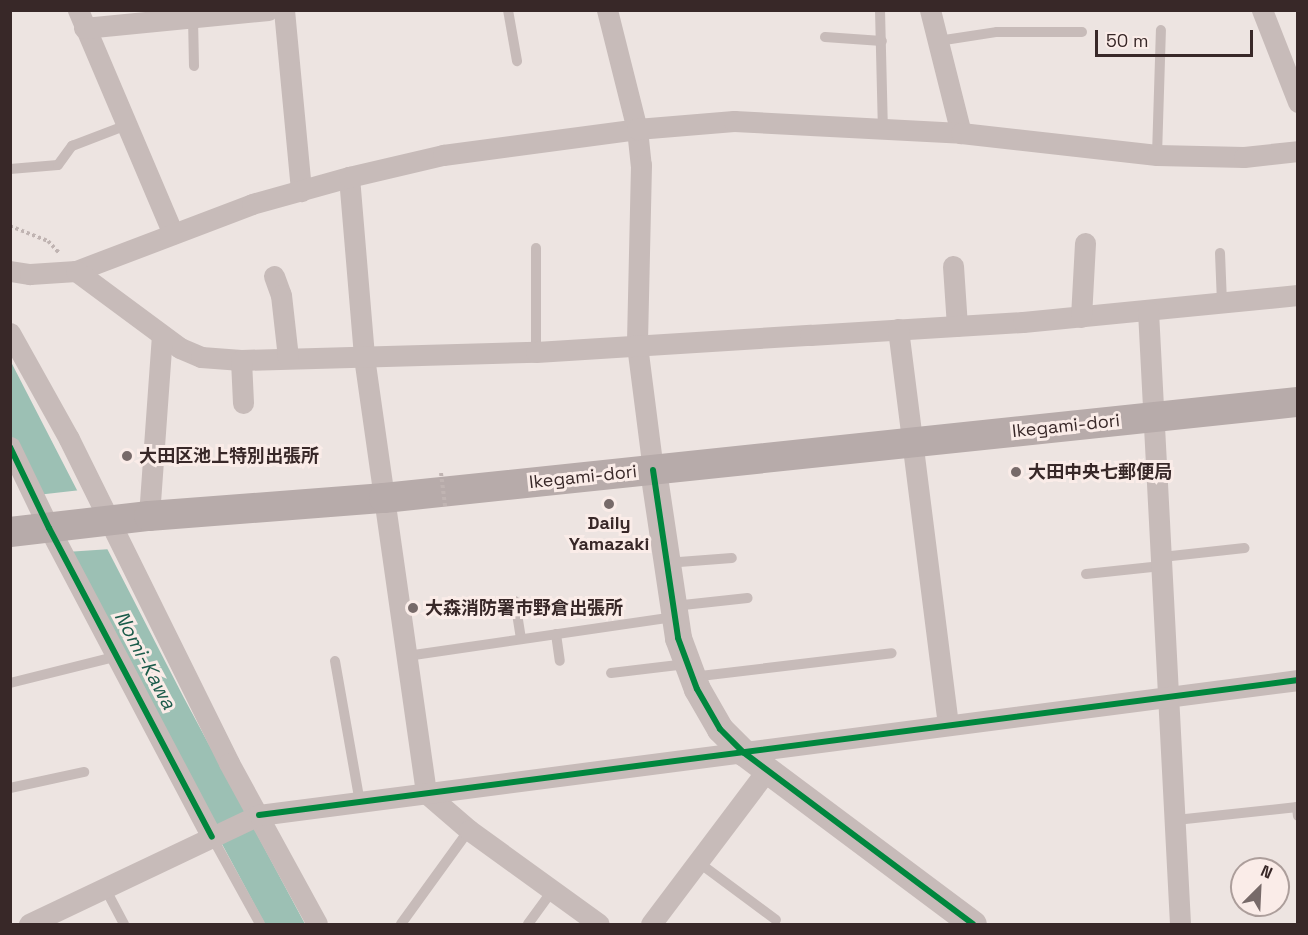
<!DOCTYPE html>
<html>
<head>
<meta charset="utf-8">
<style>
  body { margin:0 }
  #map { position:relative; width:1308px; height:935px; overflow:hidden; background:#ede4e1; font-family:"Space Grotesk","Noto Sans JP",sans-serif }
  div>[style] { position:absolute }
  .water>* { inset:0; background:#9cc0b4 }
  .pier>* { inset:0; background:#ede4e1 }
  .path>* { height:4px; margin-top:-2px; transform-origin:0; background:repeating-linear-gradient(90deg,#c0b4b2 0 3px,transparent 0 6px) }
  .service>* { height:10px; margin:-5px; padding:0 5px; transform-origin:5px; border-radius:5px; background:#c7bbb9 }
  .minor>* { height:21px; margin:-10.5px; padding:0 10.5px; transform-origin:10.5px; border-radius:10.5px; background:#c7bbb9 }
  .tertiary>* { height:27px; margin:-13.5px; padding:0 13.5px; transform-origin:13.5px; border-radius:13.5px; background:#c7bbb9 }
  .secondary>* { height:30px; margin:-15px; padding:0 15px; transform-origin:15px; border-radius:15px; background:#b7abaa }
  .path-bridge>* { height:4px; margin-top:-2px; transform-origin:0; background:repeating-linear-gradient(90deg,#c0b4b2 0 3px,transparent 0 6px) }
  .cycleway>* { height:6px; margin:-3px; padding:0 3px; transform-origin:3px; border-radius:3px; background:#00873e }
  .dots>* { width:16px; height:16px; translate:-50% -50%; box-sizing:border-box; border:3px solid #faece8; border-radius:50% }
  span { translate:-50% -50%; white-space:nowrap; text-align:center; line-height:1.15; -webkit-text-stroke:6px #faece8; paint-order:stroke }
  .street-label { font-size:18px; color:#382828 }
  .poi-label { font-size:18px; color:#382828; font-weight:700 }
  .left { translate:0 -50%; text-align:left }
  .water-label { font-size:20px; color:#1b5b4a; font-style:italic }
  .frame { position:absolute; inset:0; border:12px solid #382828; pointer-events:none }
  .north { position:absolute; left:1230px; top:857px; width:60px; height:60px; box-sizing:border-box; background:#faece8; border:2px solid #ac9e9b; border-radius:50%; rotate:24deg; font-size:16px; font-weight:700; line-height:24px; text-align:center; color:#382828 }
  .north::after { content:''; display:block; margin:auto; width:21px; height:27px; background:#776a69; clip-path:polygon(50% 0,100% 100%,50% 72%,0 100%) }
  .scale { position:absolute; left:1095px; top:30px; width:158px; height:27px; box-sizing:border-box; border:3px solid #382828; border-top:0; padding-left:8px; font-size:18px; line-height:21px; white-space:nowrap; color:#382828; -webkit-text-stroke:4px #faece8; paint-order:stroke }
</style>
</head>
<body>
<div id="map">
  <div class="water">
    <i style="clip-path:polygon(10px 360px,184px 698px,305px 924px,265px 924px,222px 844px,11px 436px)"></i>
  </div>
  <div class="pier">
    <i style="clip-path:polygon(81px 490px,111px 549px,66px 552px,37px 495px)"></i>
  </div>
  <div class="path">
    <i style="left:10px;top:226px;width:41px;rotate:21.5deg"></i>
    <i style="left:48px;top:241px;width:16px;rotate:47deg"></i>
  </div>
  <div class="service">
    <i style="left:508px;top:10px;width:52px;rotate:80deg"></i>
    <i style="left:880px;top:10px;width:119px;rotate:88.6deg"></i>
    <i style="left:193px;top:18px;width:48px;rotate:88.8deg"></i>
    <i style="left:825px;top:37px;width:57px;rotate:4deg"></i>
    <i style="left:938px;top:41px;width:60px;rotate:-8.7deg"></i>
    <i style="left:997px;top:32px;width:85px"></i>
    <i style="left:1157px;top:155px;width:125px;rotate:-88.2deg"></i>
    <i style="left:10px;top:169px;width:48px;rotate:-4.8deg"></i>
    <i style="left:58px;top:165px;width:24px;rotate:-54deg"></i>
    <i style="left:72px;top:146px;width:59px;rotate:-20.9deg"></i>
    <i style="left:1220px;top:253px;width:50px;rotate:87.7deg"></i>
    <i style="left:536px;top:352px;width:104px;rotate:-90deg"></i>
    <i style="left:1162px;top:557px;width:83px;rotate:-6.2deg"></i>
    <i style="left:666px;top:563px;width:66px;rotate:-4.3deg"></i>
    <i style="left:1086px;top:574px;width:76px;rotate:-6deg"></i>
    <i style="left:515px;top:601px;width:38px;rotate:81deg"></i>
    <i style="left:674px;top:606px;width:74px;rotate:-6.2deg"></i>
    <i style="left:556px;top:634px;width:27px;rotate:82deg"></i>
    <i style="left:407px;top:656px;width:269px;rotate:-8.3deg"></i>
    <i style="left:335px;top:661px;width:144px;rotate:80deg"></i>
    <i style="left:611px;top:673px;width:76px;rotate:-6.8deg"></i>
    <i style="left:692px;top:677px;width:201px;rotate:-6.8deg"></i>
    <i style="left:10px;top:683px;width:111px;rotate:-14deg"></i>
    <i style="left:10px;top:788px;width:76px;rotate:-12.2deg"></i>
    <i style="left:1176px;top:820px;width:122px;rotate:-6.1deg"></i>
    <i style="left:1297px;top:807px;width:9px;rotate:84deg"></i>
    <i style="left:212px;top:837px;width:99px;rotate:61.1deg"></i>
    <i style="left:698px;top:862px;width:97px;rotate:36.6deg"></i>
    <i style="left:105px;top:888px;width:41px;rotate:62.2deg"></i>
    <i style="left:401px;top:924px;width:116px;rotate:-54.1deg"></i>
    <i style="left:528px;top:924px;width:41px;rotate:-54deg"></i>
  </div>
  <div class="minor">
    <i style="left:78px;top:10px;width:243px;rotate:67deg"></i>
    <i style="left:284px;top:10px;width:182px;rotate:84.6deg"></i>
    <i style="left:607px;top:10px;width:123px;rotate:75.9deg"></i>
    <i style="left:637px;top:129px;width:36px;rotate:84deg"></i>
    <i style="left:641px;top:165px;width:180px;rotate:91.3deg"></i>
    <i style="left:637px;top:345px;width:126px;rotate:82.7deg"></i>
    <i style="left:930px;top:10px;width:127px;rotate:75.9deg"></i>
    <i style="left:1262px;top:10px;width:99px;rotate:68.6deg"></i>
    <i style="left:84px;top:28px;width:185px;rotate:-5.6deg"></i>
    <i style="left:349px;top:177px;width:181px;rotate:85.2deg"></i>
    <i style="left:364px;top:357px;width:440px;rotate:81.9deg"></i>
    <i style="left:426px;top:793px;width:57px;rotate:40.7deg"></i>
    <i style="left:469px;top:830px;width:160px;rotate:35.9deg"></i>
    <i style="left:953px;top:266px;width:60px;rotate:86.2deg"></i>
    <i style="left:10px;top:271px;width:20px;rotate:9deg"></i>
    <i style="left:30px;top:274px;width:46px;rotate:-3.7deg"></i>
    <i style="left:76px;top:271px;width:188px;rotate:-20.8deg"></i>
    <i style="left:252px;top:204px;width:101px;rotate:-15.6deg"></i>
    <i style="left:349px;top:177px;width:97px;rotate:-13.2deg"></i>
    <i style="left:443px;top:155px;width:196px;rotate:-7.6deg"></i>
    <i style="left:637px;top:129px;width:97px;rotate:-4.7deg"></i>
    <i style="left:734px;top:121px;width:227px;rotate:3deg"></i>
    <i style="left:961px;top:133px;width:197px;rotate:6.4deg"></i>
    <i style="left:1157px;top:155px;width:87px;rotate:1.3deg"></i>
    <i style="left:1244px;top:157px;width:54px;rotate:-6.3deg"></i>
    <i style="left:76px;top:271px;width:129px;rotate:36.5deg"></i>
    <i style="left:180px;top:348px;width:23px;rotate:23deg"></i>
    <i style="left:201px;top:357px;width:40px;rotate:4.3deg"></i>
    <i style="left:241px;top:360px;width:295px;rotate:-1.6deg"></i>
    <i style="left:536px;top:352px;width:275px;rotate:-3.6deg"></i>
    <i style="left:810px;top:335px;width:213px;rotate:-3.5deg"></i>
    <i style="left:1023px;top:322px;width:276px;rotate:-5.6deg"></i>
    <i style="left:274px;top:276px;width:20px;rotate:70deg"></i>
    <i style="left:281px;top:295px;width:62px;rotate:83.6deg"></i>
    <i style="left:1148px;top:311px;width:614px;rotate:87.01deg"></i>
    <i style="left:1081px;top:317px;width:74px;rotate:-86.9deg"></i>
    <i style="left:898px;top:329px;width:398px;rotate:82.8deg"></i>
    <i style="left:10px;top:333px;width:121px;rotate:60.9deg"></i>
    <i style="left:69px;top:439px;width:361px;rotate:63.7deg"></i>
    <i style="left:229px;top:763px;width:183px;rotate:61.3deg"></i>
    <i style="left:241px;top:360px;width:43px;rotate:87.3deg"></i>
    <i style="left:10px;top:447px;width:90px;rotate:64.3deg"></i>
    <i style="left:49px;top:528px;width:349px;rotate:62.2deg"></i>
    <i style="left:149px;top:516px;width:180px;rotate:-85.9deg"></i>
    <i style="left:29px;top:924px;width:255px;rotate:-25.4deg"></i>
    <i style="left:259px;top:815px;width:1048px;rotate:-7.4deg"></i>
    <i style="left:651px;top:924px;width:193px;rotate:-53deg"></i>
  </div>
  <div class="tertiary">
    <i style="left:653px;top:470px;width:170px;rotate:81.5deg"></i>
    <i style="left:678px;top:638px;width:54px;rotate:69.6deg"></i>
    <i style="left:697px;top:689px;width:46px;rotate:60.1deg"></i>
    <i style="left:720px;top:729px;width:33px;rotate:45deg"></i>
    <i style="left:743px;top:752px;width:287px;rotate:36.8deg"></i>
  </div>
  <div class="secondary">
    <i style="left:10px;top:532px;width:140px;rotate:-6.6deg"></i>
    <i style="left:149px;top:516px;width:236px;rotate:-4.4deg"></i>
    <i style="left:384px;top:498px;width:919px;rotate:-6deg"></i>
  </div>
  <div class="path-bridge">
    <i style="left:441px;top:473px;width:34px;rotate:83deg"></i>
  </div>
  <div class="cycleway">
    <i style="left:10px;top:447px;width:90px;rotate:64.3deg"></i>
    <i style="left:49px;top:528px;width:349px;rotate:62.2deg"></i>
    <i style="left:653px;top:470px;width:170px;rotate:81.5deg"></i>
    <i style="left:678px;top:638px;width:54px;rotate:69.6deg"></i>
    <i style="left:697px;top:689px;width:46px;rotate:60.1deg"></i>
    <i style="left:720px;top:729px;width:33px;rotate:45deg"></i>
    <i style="left:743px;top:752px;width:287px;rotate:36.8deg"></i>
    <i style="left:259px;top:815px;width:1048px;rotate:-7.4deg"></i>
  </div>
  <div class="dots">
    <i style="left:127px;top:456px;background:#776a69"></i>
    <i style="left:1016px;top:472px;background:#776a69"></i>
    <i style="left:609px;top:504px;background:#776a69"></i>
    <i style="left:413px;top:608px;background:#776a69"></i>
  </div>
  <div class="street-label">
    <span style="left:1066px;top:426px;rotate:-6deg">Ikegami-dori</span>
    <span style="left:583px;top:477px;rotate:-6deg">Ikegami-dori</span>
  </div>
  <div class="poi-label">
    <span class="left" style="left:139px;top:456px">大田区池上特別出張所</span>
    <span class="left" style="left:1028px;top:472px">大田中央七郵便局</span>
    <span style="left:609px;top:534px">Daily<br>Yamazaki</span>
    <span class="left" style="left:425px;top:608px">大森消防署市野倉出張所</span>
  </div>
  <div class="water-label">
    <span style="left:145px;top:660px;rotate:62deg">Nomi-Kawa</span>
  </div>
  <div class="frame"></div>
  <div class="north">N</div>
  <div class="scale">50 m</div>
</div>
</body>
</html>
